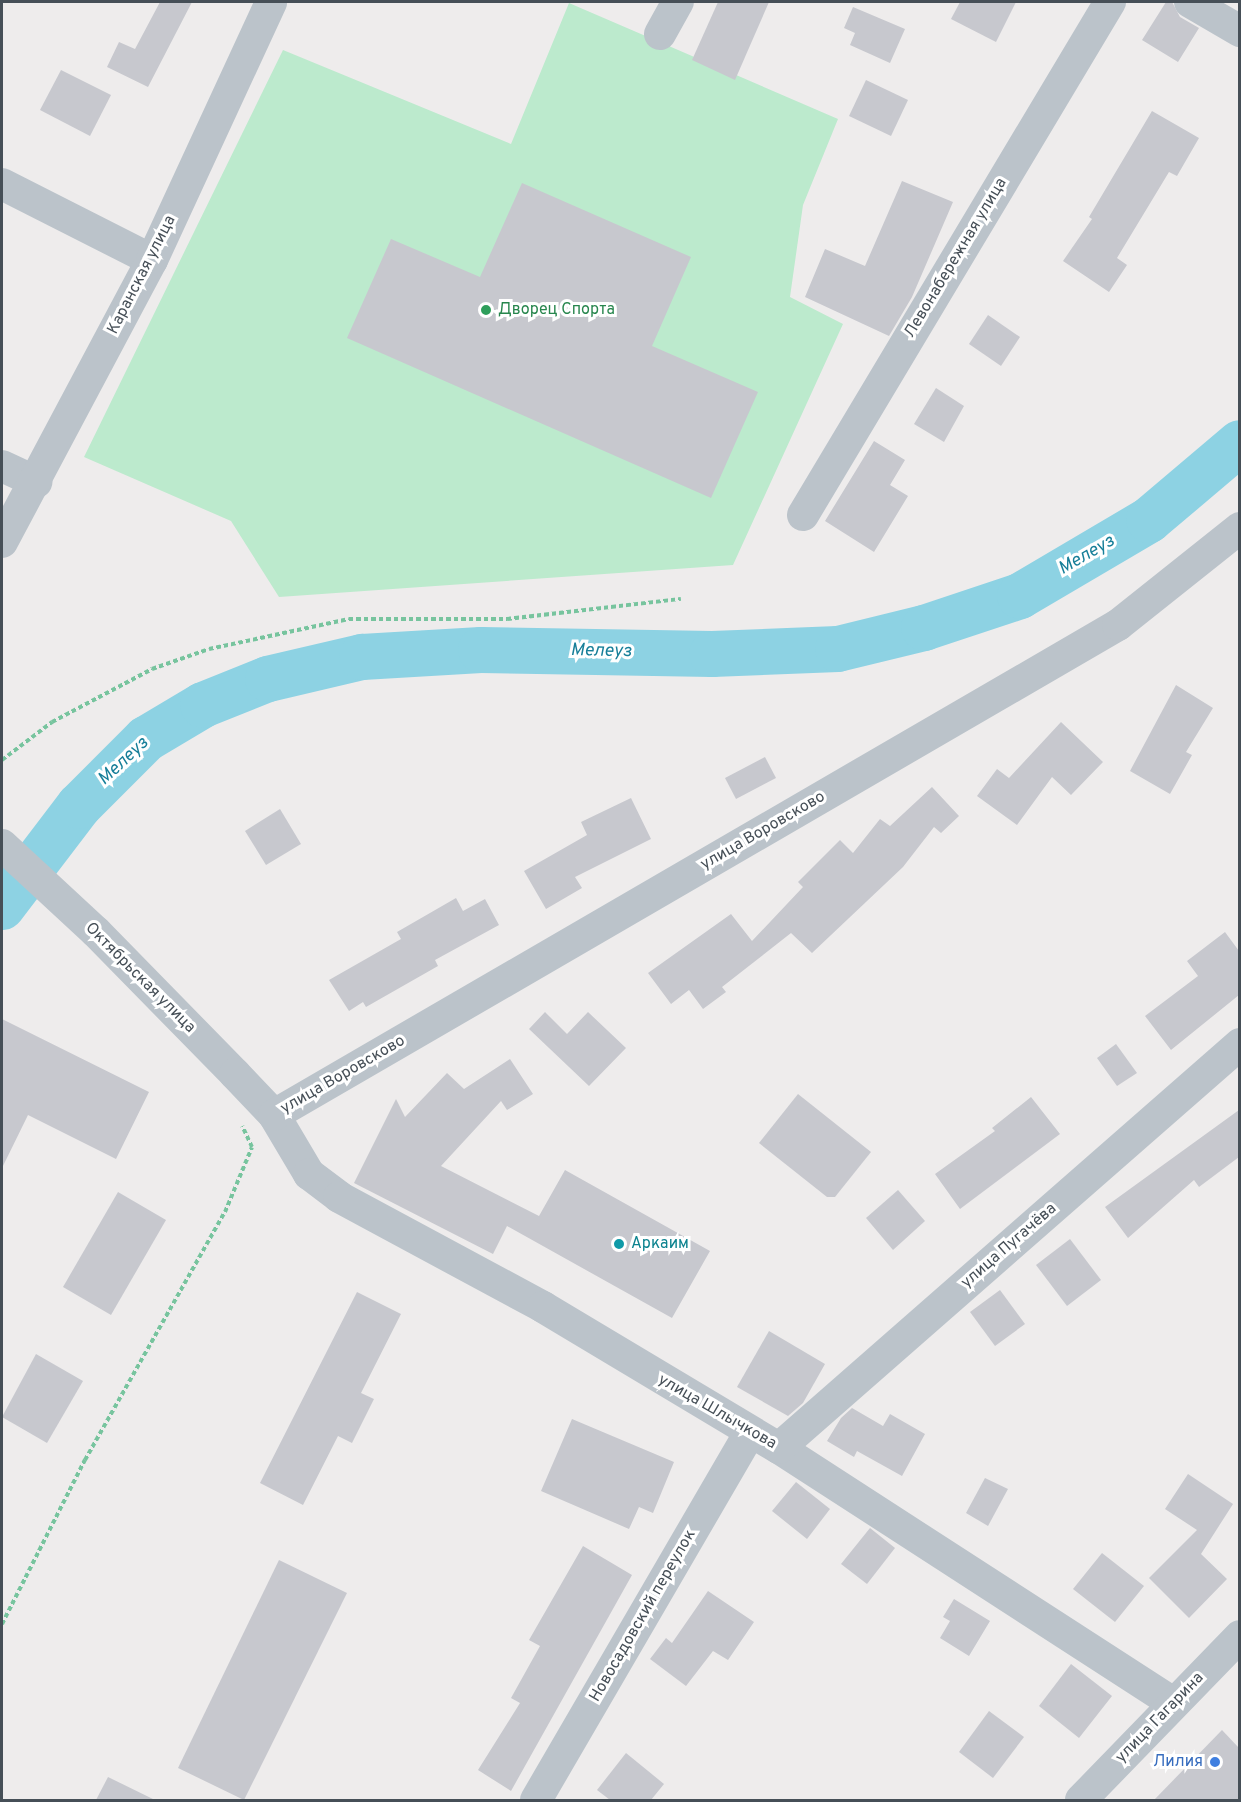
<!DOCTYPE html>
<html>
<head>
<meta charset="utf-8">
<style>
  body { margin:0 }
  #map { position:relative; width:1241px; height:1802px; overflow:hidden; background:#eeecec; font-family:Overpass,sans-serif }
  div>[style] { position:absolute }
  .green>* { inset:0; background:#bceacd }
  .river>* { height:46px; margin:-23px; padding:0 23px; transform-origin:23px; border-radius:23px; background:#8dd2e3 }
  .building>* { inset:0; background:#c7c8ce }
  .path>* { height:4px; margin-top:-2px; transform-origin:0; background:repeating-linear-gradient(90deg,#77c49e 0 4.5px,transparent 0 7.5px) }
  .minor>* { height:32px; margin:-16px; padding:0 16px; transform-origin:16px; border-radius:16px; background:#bbc3ca }
  .dots>* { width:16px; height:16px; translate:-50% -50%; box-sizing:border-box; border:3px solid #fff; border-radius:50% }
  span { translate:-50% -50%; white-space:nowrap; text-align:center; line-height:1.15; -webkit-text-stroke:6px #fff; paint-order:stroke }
  .street-label { font-size:16px; color:#464f57 }
  .leisure-label { font-size:16px; color:#27864d }
  .left { translate:0 -50%; text-align:left }
  .culture-label { font-size:16px; color:#0d838f }
  .shop-label { font-size:16px; color:#366cbe }
  .right { translate:-100% -50%; text-align:right }
  .water-label { font-size:18px; color:#177f99; font-style:italic }
  .frame { position:absolute; inset:0; border:3px solid #464f57; pointer-events:none }
</style>
</head>
<body>
<div id="map">
  <div class="green">
    <i style="clip-path:polygon(569px 3px,838px 119px,803px 205px,790px 297px,843px 324px,733px 565px,279px 597px,231px 521px,84px 457px,283px 50px,511px 144px)"></i>
  </div>
  <div class="river">
    <i style="left:2px;top:907px;width:127px;rotate:-52.7deg"></i>
    <i style="left:79px;top:806px;width:95px;rotate:-45deg"></i>
    <i style="left:146px;top:739px;width:66px;rotate:-30.8deg"></i>
    <i style="left:203px;top:705px;width:70px;rotate:-21.8deg"></i>
    <i style="left:268px;top:679px;width:97px;rotate:-13.2deg"></i>
    <i style="left:362px;top:657px;width:119px;rotate:-3.4deg"></i>
    <i style="left:481px;top:650px;width:231px;rotate:1deg"></i>
    <i style="left:712px;top:654px;width:126px;rotate:-2.3deg"></i>
    <i style="left:838px;top:649px;width:89px;rotate:-13.7deg"></i>
    <i style="left:924px;top:628px;width:101px;rotate:-18.4deg"></i>
    <i style="left:1020px;top:596px;width:150px;rotate:-30.5deg"></i>
    <i style="left:1149px;top:520px;width:119px;rotate:-40.2deg"></i>
  </div>
  <div class="building">
    <i style="clip-path:polygon(160px 2px,192px 2px,148px 87px,107px 67px,119px 42px,135px 49px)"></i>
    <i style="clip-path:polygon(718px 2px,769px 2px,735px 80px,692px 60px)"></i>
    <i style="clip-path:polygon(960px 2px,1016px 2px,996px 42px,951px 19px)"></i>
    <i style="clip-path:polygon(1166px 2px,1172px 2px,1180px 17px,1199px 28px,1178px 62px,1142px 40px)"></i>
    <i style="clip-path:polygon(853px 7px,905px 29px,890px 63px,850px 45px,855px 33px,844px 28px)"></i>
    <i style="clip-path:polygon(61px 70px,111px 95px,90px 136px,40px 110px)"></i>
    <i style="clip-path:polygon(866px 80px,908px 100px,891px 136px,849px 116px)"></i>
    <i style="clip-path:polygon(1152px 111px,1199px 138px,1177px 176px,1169px 172px,1117px 258px,1127px 265px,1109px 292px,1063px 261px,1092px 219px,1089px 217px)"></i>
    <i style="clip-path:polygon(902px 181px,953px 202px,912px 297px,889px 336px,805px 297px,825px 249px,865px 266px)"></i>
    <i style="clip-path:polygon(522px 183px,691px 257px,652px 346px,758px 392px,711px 498px,347px 338px,391px 239px,480px 277px)"></i>
    <i style="clip-path:polygon(988px 315px,1020px 337px,1001px 366px,969px 344px)"></i>
    <i style="clip-path:polygon(936px 388px,964px 406px,944px 442px,914px 424px)"></i>
    <i style="clip-path:polygon(874px 441px,905px 460px,890px 485px,908px 496px,874px 552px,825px 521px)"></i>
    <i style="clip-path:polygon(1176px 685px,1213px 708px,1186px 752px,1192px 755px,1170px 794px,1130px 771px)"></i>
    <i style="clip-path:polygon(1061px 722px,1103px 762px,1071px 795px,1052px 777px,1017px 825px,977px 796px,997px 769px,1009px 778px)"></i>
    <i style="clip-path:polygon(765px 757px,776px 778px,736px 799px,725px 778px)"></i>
    <i style="clip-path:polygon(932px 787px,959px 816px,941px 833px,934px 827px,903px 867px,812px 953px,791px 933px,722px 987px,726px 992px,703px 1009px,689px 990px,671px 1004px,648px 973px,731px 914px,752px 941px,803px 887px,798px 882px,840px 840px,853px 853px,880px 819px,890px 826px)"></i>
    <i style="clip-path:polygon(631px 798px,651px 839px,575px 877px,582px 888px,546px 909px,524px 871px,587px 835px,581px 822px)"></i>
    <i style="clip-path:polygon(280px 809px,301px 844px,266px 865px,245px 831px)"></i>
    <i style="clip-path:polygon(456px 898px,463px 911px,485px 899px,499px 925px,435px 960px,438px 966px,366px 1007px,363px 1002px,349px 1011px,329px 980px,401px 939px,397px 932px)"></i>
    <i style="clip-path:polygon(1225px 932px,1239px 951px,1239px 995px,1171px 1050px,1145px 1016px,1198px 976px,1187px 961px)"></i>
    <i style="clip-path:polygon(545px 1012px,567px 1034px,588px 1012px,626px 1048px,589px 1086px,529px 1029px)"></i>
    <i style="clip-path:polygon(2px 1019px,149px 1092px,116px 1159px,28px 1115px,2px 1168px)"></i>
    <i style="clip-path:polygon(1116px 1044px,1137px 1073px,1117px 1086px,1097px 1058px)"></i>
    <i style="clip-path:polygon(510px 1059px,533px 1094px,507px 1110px,501px 1101px,441px 1166px,539px 1216px,565px 1170px,710px 1251px,672px 1318px,507px 1226px,493px 1254px,354px 1183px,396px 1099px,405px 1117px,447px 1073px,464px 1089px)"></i>
    <i style="clip-path:polygon(798px 1094px,871px 1152px,835px 1197px,827px 1197px,759px 1143px)"></i>
    <i style="clip-path:polygon(1031px 1097px,1060px 1134px,960px 1209px,935px 1174px,995px 1131px,992px 1128px)"></i>
    <i style="clip-path:polygon(1239px 1110px,1239px 1157px,1199px 1187px,1194px 1180px,1128px 1238px,1105px 1207px)"></i>
    <i style="clip-path:polygon(898px 1190px,925px 1221px,893px 1250px,866px 1218px)"></i>
    <i style="clip-path:polygon(118px 1192px,166px 1220px,111px 1315px,63px 1287px)"></i>
    <i style="clip-path:polygon(1070px 1239px,1101px 1280px,1067px 1306px,1036px 1265px)"></i>
    <i style="clip-path:polygon(1000px 1290px,1025px 1324px,995px 1346px,970px 1312px)"></i>
    <i style="clip-path:polygon(357px 1292px,401px 1314px,361px 1393px,374px 1399px,352px 1443px,338px 1436px,303px 1505px,260px 1483px)"></i>
    <i style="clip-path:polygon(769px 1331px,825px 1364px,803px 1403px,788px 1416px,737px 1387px)"></i>
    <i style="clip-path:polygon(36px 1354px,83px 1381px,47px 1443px,2px 1417px)"></i>
    <i style="clip-path:polygon(852px 1408px,883px 1426px,890px 1414px,925px 1434px,902px 1476px,857px 1451px,854px 1457px,827px 1441px,841px 1418px)"></i>
    <i style="clip-path:polygon(572px 1419px,674px 1462px,653px 1513px,639px 1507px,629px 1529px,541px 1491px)"></i>
    <i style="clip-path:polygon(1188px 1474px,1233px 1504px,1201px 1554px,1227px 1579px,1189px 1618px,1149px 1578px,1197px 1530px,1165px 1509px)"></i>
    <i style="clip-path:polygon(985px 1478px,1008px 1489px,988px 1526px,966px 1513px)"></i>
    <i style="clip-path:polygon(796px 1482px,830px 1509px,807px 1539px,772px 1511px)"></i>
    <i style="clip-path:polygon(870px 1528px,895px 1548px,867px 1584px,841px 1564px)"></i>
    <i style="clip-path:polygon(583px 1546px,632px 1575px,511px 1791px,478px 1770px,520px 1703px,511px 1698px,540px 1646px,529px 1640px)"></i>
    <i style="clip-path:polygon(1102px 1553px,1144px 1586px,1115px 1622px,1073px 1589px)"></i>
    <i style="clip-path:polygon(279px 1560px,347px 1593px,244px 1800px,178px 1768px)"></i>
    <i style="clip-path:polygon(708px 1591px,754px 1622px,728px 1660px,713px 1651px,686px 1686px,650px 1659px,666px 1638px,672px 1643px)"></i>
    <i style="clip-path:polygon(954px 1599px,990px 1621px,969px 1656px,940px 1638px,950px 1621px,943px 1617px)"></i>
    <i style="clip-path:polygon(1071px 1664px,1112px 1696px,1079px 1738px,1039px 1706px)"></i>
    <i style="clip-path:polygon(989px 1711px,1024px 1737px,993px 1778px,959px 1752px)"></i>
    <i style="clip-path:polygon(1222px 1730px,1239px 1748px,1239px 1800px,1154px 1800px)"></i>
    <i style="clip-path:polygon(626px 1753px,664px 1784px,651px 1800px,610px 1800px,597px 1790px)"></i>
    <i style="clip-path:polygon(108px 1777px,155px 1800px,96px 1800px)"></i>
  </div>
  <div class="path">
    <i style="left:2px;top:760px;width:63px;rotate:-37.2deg"></i>
    <i style="left:52px;top:722px;width:113px;rotate:-27.9deg"></i>
    <i style="left:152px;top:669px;width:60px;rotate:-19.3deg"></i>
    <i style="left:209px;top:649px;width:143px;rotate:-12.1deg"></i>
    <i style="left:349px;top:619px;width:158px"></i>
    <i style="left:507px;top:619px;width:175px;rotate:-6.6deg"></i>
    <i style="left:2px;top:1624px;width:184px;rotate:-63.2deg"></i>
    <i style="left:85px;top:1460px;width:285px;rotate:-60.6deg"></i>
    <i style="left:225px;top:1212px;width:70px;rotate:-67.4deg"></i>
    <i style="left:252px;top:1147px;width:23px;rotate:-115deg"></i>
  </div>
  <div class="minor">
    <i style="left:1190px;top:2px;width:58px;rotate:30.1deg"></i>
    <i style="left:660px;top:34px;width:37px;rotate:-61deg"></i>
    <i style="left:2px;top:184px;width:168px;rotate:26.9deg"></i>
    <i style="left:2px;top:466px;width:38px;rotate:25deg"></i>
    <i style="left:803px;top:515px;width:598px;rotate:-59.1deg"></i>
    <i style="left:2px;top:542px;width:319px;rotate:-62deg"></i>
    <i style="left:152px;top:260px;width:284px;rotate:-65.2deg"></i>
    <i style="left:2px;top:845px;width:128px;rotate:42.8deg"></i>
    <i style="left:96px;top:932px;width:199px;rotate:45.6deg"></i>
    <i style="left:235px;top:1074px;width:57px;rotate:46.4deg"></i>
    <i style="left:274px;top:1115px;width:69px;rotate:59.3deg"></i>
    <i style="left:309px;top:1174px;width:38px;rotate:37deg"></i>
    <i style="left:339px;top:1197px;width:232px;rotate:28.3deg"></i>
    <i style="left:543px;top:1307px;width:275px;rotate:30.9deg"></i>
    <i style="left:779px;top:1448px;width:469px;rotate:32.9deg"></i>
    <i style="left:274px;top:1115px;width:976px;rotate:-30.14deg"></i>
    <i style="left:1118px;top:625px;width:156px;rotate:-38.5deg"></i>
    <i style="left:779px;top:1448px;width:613px;rotate:-41.23deg"></i>
    <i style="left:536px;top:1800px;width:426px;rotate:-59.8deg"></i>
    <i style="left:1081px;top:1800px;width:228px;rotate:-45.9deg"></i>
  </div>
  <div class="dots">
    <i style="left:486px;top:310px;background:#2e9e5b"></i>
    <i style="left:619px;top:1244px;background:#0f9aa8"></i>
    <i style="left:1215px;top:1762px;background:#3f7fe0"></i>
  </div>
  <div class="street-label">
    <span style="left:956px;top:258px;rotate:-59deg">Левонабережная улица</span>
    <span style="left:142px;top:275px;rotate:-63deg">Каранская улица</span>
    <span style="left:763px;top:831px;rotate:-30deg">улица Воровсково</span>
    <span style="left:140px;top:978px;rotate:45deg">Октябрьская улица</span>
    <span style="left:343px;top:1075px;rotate:-30deg">улица Воровсково</span>
    <span style="left:1009px;top:1246px;rotate:-41deg">улица Пугачёва</span>
    <span style="left:717px;top:1412px;rotate:30deg">улица Шлычкова</span>
    <span style="left:643px;top:1616px;rotate:-60deg">Новосадовский переулок</span>
    <span style="left:1160px;top:1718px;rotate:-46deg">улица Гагарина</span>
  </div>
  <div class="leisure-label">
    <span class="left" style="left:498px;top:310px">Дворец Спорта</span>
  </div>
  <div class="culture-label">
    <span class="left" style="left:631px;top:1244px">Аркаим</span>
  </div>
  <div class="shop-label">
    <span class="right" style="left:1203px;top:1762px">Лилия</span>
  </div>
  <div class="water-label">
    <span style="left:1087px;top:556px;rotate:-30deg">Мелеуз</span>
    <span style="left:601px;top:652px;rotate:1deg">Мелеуз</span>
    <span style="left:124px;top:762px;rotate:-43deg">Мелеуз</span>
  </div>
  <div class="frame"></div>
</div>
</body>
</html>
